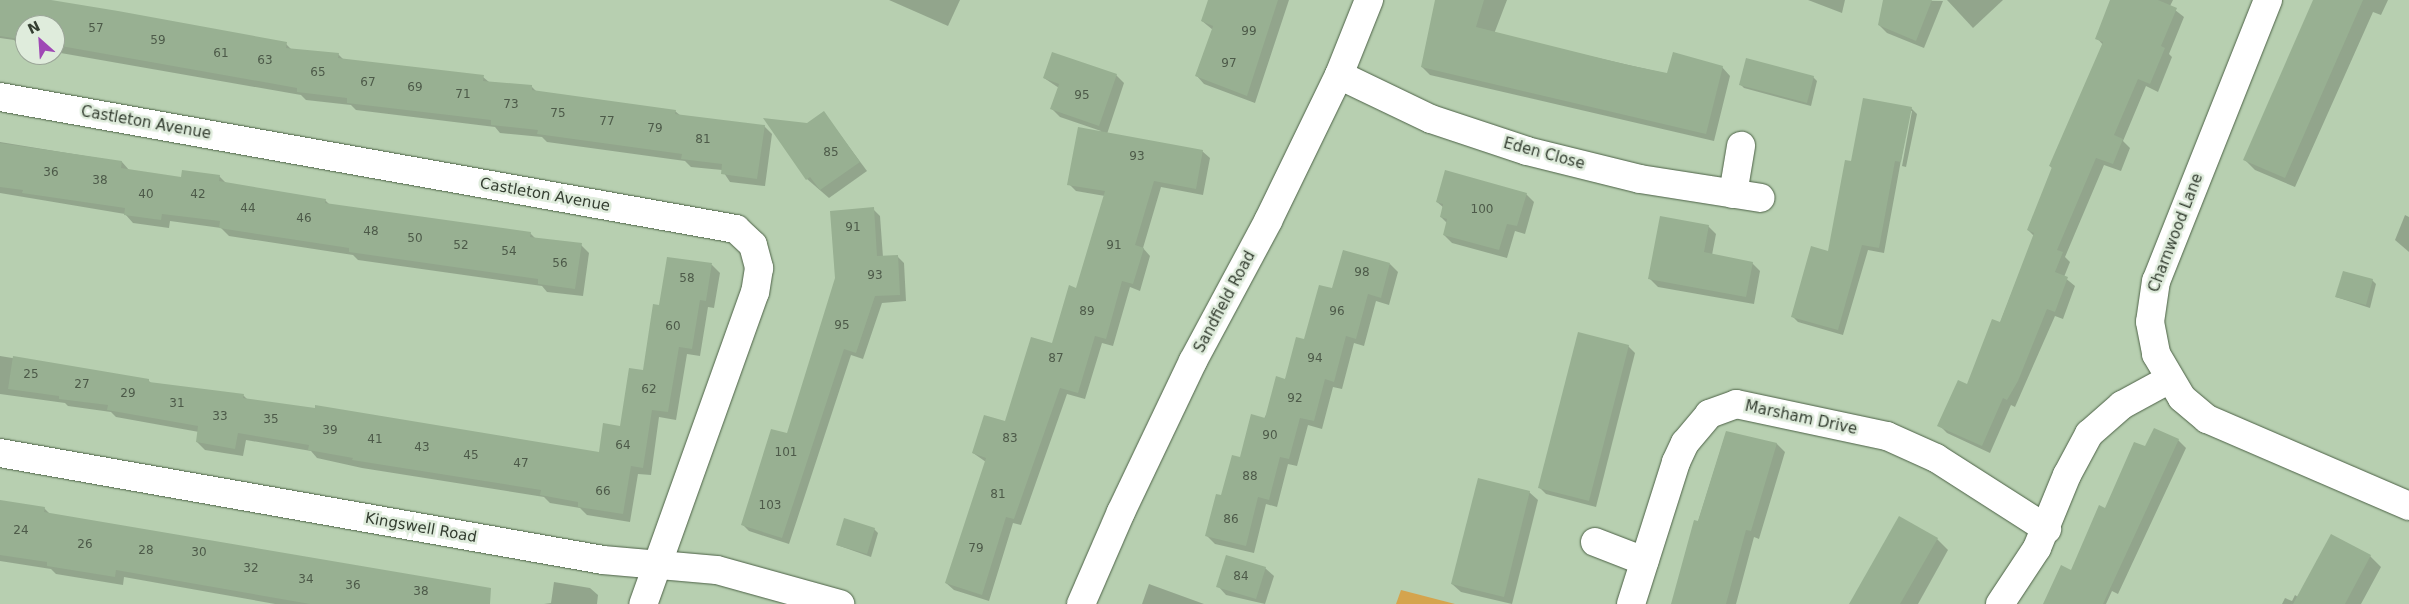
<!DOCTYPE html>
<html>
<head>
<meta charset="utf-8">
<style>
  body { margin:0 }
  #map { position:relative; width:2409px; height:604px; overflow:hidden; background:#b7cfb0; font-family:"DejaVu Sans",sans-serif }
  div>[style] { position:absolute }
  .green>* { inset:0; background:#d5a44d }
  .shadow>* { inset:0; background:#0003 }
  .building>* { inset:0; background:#98b092 }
  .roads { filter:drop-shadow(0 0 1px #4c6146) drop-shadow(0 0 1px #4c6146) }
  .street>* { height:28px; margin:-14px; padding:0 14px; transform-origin:14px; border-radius:14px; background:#fff }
  .secondary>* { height:28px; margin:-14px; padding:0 14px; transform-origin:14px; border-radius:14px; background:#fff }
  span { translate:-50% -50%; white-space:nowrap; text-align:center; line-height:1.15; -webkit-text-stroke:5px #dfecdc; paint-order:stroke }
  .number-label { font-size:12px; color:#4d5a49 }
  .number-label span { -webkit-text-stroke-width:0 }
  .street-label { font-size:15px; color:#343e31 }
  .north { position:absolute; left:15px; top:15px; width:50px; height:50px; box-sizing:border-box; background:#dfecdc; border:1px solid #9ba698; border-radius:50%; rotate:334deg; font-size:14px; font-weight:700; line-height:20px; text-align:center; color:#343e31 }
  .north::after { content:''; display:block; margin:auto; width:18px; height:22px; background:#9f48b5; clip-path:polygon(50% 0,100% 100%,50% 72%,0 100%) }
</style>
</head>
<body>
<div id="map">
  <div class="green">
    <i style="clip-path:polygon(1401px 590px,1455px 604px,1396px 604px)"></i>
  </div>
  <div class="shadow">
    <i style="clip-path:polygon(0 0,40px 0,286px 44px,292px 50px,338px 54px,344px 60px,483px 77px,489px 82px,532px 87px,537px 92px,675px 111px,681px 116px,764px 126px,772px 134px,765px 186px,730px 182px,722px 170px,691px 167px,685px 161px,547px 142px,542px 137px,500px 133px,495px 127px,356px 110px,351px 105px,306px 100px,301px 95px,55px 52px,55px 25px,25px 25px,25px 46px,19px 45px,14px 40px,0 38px)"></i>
    <i style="clip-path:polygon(889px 0,960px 0,948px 26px)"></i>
    <i style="clip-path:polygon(1210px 0,1289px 0,1255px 103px,1204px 84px,1196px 75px,1213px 30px,1202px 21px)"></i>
    <i style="clip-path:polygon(1449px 0,1507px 0,1494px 34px,1668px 74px,1722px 67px,1730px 76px,1714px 141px,1430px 75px,1422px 67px)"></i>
    <i style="clip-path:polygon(1808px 0,1845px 0,1842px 13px)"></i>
    <i style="clip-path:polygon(1884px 0,1943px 1px,1924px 48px,1887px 33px,1879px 25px)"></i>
    <i style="clip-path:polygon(1947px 0,2003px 0,1973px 28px)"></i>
    <i style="clip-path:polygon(2111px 0,2173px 0,2170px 6px,2184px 17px,2169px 54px,2172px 57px,2158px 92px,2146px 86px,2123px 141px,2130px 148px,2121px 171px,2104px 165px,2065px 257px,2070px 262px,2064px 277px,2075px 286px,2063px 319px,2055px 316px,2015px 407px,2011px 405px,1990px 453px,1947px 433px,1939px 425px,1967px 386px,2000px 323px,2034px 236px,2028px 230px,2053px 169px,2050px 166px,2103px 45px,2097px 38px)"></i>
    <i style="clip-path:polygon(2315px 0,2388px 0,2381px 15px,2373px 12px,2295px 187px,2255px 170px,2245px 160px)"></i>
    <i style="clip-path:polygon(1116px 75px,1124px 83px,1107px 134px,1202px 151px,1210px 158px,1203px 195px,1161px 187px,1143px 248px,1150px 256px,1140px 291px,1130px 287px,1113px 346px,1102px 343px,1085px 399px,1067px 394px,1021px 525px,1013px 523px,989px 601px,954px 590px,946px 583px,986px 462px,973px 453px,1006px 423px,1053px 345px,1077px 289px,1105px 196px,1076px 191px,1069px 184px,1101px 131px,1060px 117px,1052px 109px,1059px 88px,1044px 78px)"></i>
    <i style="clip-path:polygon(1813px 77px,1817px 81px,1811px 106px,1744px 88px,1740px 84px)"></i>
    <i style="clip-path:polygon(1911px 108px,1917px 114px,1906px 167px,1902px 166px,1912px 111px,1910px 111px,1884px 253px,1868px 250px,1843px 335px,1798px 322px,1792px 316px,1829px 253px,1852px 162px)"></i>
    <i style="clip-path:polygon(824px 113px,867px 171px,829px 198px,807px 179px,807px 125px)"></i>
    <i style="clip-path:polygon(0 142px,122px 162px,130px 171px,182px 178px,219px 176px,227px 184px,325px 200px,330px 205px,530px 233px,536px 239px,581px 245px,589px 253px,583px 296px,547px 292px,542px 286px,358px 260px,353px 255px,229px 236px,221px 228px,170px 221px,169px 228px,133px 223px,125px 214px,0 193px)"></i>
    <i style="clip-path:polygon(1526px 194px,1534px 202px,1525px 234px,1515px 231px,1507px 258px,1452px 243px,1444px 235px,1447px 223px,1441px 217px,1444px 208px,1437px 202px)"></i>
    <i style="clip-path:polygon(873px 209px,880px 216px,883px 257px,897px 256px,904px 263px,906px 301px,882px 303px,863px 359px,851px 355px,789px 544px,749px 531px,742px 524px,788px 435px)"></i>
    <i style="clip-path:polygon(2405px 215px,2409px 217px,2409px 252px,2395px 240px)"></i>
    <i style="clip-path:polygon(1708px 226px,1716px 234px,1712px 255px,1752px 263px,1760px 271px,1754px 304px,1658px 287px,1650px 279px)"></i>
    <i style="clip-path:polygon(668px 258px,712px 265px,720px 273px,714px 308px,708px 307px,700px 356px,687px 354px,676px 420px,659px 417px,651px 475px,638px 474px,630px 522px,587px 515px,580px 508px,550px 503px,544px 497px,362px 468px,317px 458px,311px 451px,246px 440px,243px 456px,205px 450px,197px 442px,199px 432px,116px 417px,111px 412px,68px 406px,65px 403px,0 394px,0 356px,148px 380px,152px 384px,243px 395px,248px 400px,600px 454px,621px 427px,644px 372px,660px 307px)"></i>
    <i style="clip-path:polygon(1390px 264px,1398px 272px,1389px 305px,1376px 301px,1364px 346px,1354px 343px,1342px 389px,1333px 387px,1322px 429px,1308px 425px,1297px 466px,1288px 464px,1277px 507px,1266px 504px,1254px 553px,1215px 544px,1207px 536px,1222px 497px,1333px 290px)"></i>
    <i style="clip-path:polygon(2372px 280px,2376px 284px,2370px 308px,2336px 297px)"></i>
    <i style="clip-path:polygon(1628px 346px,1635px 353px,1596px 507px,1546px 494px,1539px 487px)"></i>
    <i style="clip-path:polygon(1726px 433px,1777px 444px,1785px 452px,1759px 539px,1754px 537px,1736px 604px,1672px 604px)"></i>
    <i style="clip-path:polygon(2178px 440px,2186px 448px,2118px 594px,2112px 591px,2106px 604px,2045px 604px,2072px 571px,2146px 448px)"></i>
    <i style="clip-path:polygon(1529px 492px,1538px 500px,1512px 604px,1461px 592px,1452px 584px)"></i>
    <i style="clip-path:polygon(0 502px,44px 508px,50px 514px,447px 604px,275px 604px,124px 577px,123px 585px,56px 574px,51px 569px,0 561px)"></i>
    <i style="clip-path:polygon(874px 529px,878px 533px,871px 557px,837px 545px)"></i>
    <i style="clip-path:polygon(1937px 539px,1948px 550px,1918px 604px,1850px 604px)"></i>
    <i style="clip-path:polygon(2370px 556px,2381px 567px,2361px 604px,2282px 604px,2285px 598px,2292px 601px,2295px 595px,2298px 597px)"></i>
    <i style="clip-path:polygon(1265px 568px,1274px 576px,1265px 604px,1226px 595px,1218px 586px)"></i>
    <i style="clip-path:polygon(554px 582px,590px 588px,598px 595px,597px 604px,544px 604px,551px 603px)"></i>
    <i style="clip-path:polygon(1149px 584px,1204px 604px,1142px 604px)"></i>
  </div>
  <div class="building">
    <i style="clip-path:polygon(0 0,51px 0,118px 11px,287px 42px,286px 48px,339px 53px,338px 58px,484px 75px,483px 81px,532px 85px,532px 90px,676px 110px,675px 114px,765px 125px,757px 179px,721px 174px,722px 164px,681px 159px,682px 154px,537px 134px,538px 130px,491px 125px,491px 120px,347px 103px,347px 98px,297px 92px,297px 88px,55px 45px,55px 25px,25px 25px,25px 40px,0 36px)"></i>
    <i style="clip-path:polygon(1208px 0,1278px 0,1247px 96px,1195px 76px,1213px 26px,1201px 21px)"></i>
    <i style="clip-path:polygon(1435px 0,1484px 0,1476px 27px,1628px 65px,1667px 73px,1673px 52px,1723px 66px,1706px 134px,1421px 67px)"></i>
    <i style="clip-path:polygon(1883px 0,1932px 0,1916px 41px,1878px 25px)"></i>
    <i style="clip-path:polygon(2110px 0,2158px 0,2177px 8px,2161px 46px,2165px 48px,2150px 84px,2138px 79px,2114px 135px,2123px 139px,2113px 164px,2096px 158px,2057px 250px,2063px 252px,2055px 272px,2068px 277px,2055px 312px,2047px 309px,2018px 381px,2007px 400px,2003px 398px,1982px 446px,1937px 426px,1958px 380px,1967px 384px,1992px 319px,2000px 322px,2034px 233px,2027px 230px,2052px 167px,2049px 166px,2103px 42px,2095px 39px)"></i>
    <i style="clip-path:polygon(2313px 0,2363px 0,2285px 178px,2243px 160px)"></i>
    <i style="clip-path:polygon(1052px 52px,1117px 74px,1099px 126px,1050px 109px,1059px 84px,1043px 78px)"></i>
    <i style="clip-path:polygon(1746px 58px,1814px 76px,1807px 103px,1739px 85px)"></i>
    <i style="clip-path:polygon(1863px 98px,1912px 107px,1901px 162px,1895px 161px,1879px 248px,1862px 245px,1838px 330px,1791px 317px,1811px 246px,1828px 251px,1845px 160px,1851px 161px)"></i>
    <i style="clip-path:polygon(824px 111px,860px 162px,820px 190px,810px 177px,806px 180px,763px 118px,807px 123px)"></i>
    <i style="clip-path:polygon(1078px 127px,1203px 150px,1196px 189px,1154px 181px,1135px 245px,1144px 248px,1133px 284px,1122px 281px,1106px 339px,1095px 336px,1078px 393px,1060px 388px,1014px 519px,1006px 517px,982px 595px,945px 583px,986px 458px,972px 453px,984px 415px,1005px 421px,1031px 337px,1052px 343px,1069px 285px,1076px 288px,1105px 191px,1067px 185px)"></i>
    <i style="clip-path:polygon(0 143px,122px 161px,121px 168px,181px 177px,182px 170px,220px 175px,219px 181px,326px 199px,325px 203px,531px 232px,530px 237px,582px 243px,575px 289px,538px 284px,538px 279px,349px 252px,349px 248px,219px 228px,220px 221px,162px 214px,161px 220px,124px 215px,125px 208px,22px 193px,23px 190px,0 187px)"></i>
    <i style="clip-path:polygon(1445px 170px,1527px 193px,1517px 226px,1507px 224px,1499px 250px,1443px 235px,1447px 219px,1440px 217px,1443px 204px,1436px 202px)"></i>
    <i style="clip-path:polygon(874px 207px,877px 256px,898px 255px,900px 295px,875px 296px,856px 353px,844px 349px,782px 538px,741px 525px,771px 429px,787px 433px,835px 278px,830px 211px)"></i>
    <i style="clip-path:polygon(1660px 216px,1709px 225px,1704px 252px,1753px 262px,1746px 297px,1648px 279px)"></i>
    <i style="clip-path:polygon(1343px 250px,1390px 263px,1381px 298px,1368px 294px,1356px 339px,1346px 336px,1334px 382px,1325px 379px,1314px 421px,1300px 418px,1289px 459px,1280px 457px,1269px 500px,1258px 497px,1246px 546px,1205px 536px,1216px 494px,1221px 495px,1232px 455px,1240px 457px,1251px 414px,1265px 418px,1276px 376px,1285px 379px,1296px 337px,1304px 339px,1319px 285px,1332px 288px)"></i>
    <i style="clip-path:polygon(667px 257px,712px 263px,706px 301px,700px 300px,692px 349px,679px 347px,668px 412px,652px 410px,643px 468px,631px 466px,623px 514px,578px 507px,578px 502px,540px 495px,541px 490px,352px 460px,353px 458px,308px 450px,309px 445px,238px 433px,235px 449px,196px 442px,198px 426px,107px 410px,108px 405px,59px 399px,59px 396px,8px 389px,13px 356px,149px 379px,149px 382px,244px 394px,243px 398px,315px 408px,315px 405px,599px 452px,603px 423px,620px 426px,629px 368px,643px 370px,653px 304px,659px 305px)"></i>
    <i style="clip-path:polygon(2343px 271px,2373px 279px,2366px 305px,2335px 297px)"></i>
    <i style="clip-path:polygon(1578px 332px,1629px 345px,1589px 501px,1538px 488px)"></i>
    <i style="clip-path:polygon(2154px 428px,2179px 439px,2103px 604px,2043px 604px,2061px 565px,2071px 570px,2099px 505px,2105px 508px,2134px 442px,2145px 446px)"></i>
    <i style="clip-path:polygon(1726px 431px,1777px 443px,1751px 531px,1746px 530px,1726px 604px,1671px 604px,1694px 520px,1698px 521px)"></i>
    <i style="clip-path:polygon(1478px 478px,1530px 491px,1504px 597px,1451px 584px)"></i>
    <i style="clip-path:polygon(0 500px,45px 507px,44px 512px,491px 588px,490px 604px,310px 604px,116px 570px,115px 577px,47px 566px,47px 562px,0 555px)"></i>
    <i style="clip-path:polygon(1899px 516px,1938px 538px,1900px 604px,1849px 604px)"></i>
    <i style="clip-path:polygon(844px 518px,875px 528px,867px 554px,836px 545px)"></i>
    <i style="clip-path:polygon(2331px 534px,2371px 555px,2345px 604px,2293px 604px)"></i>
    <i style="clip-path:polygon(1226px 555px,1266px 567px,1256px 599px,1216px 587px)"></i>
  </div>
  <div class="roads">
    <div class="street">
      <i style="left:2268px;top:0;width:302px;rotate:111.7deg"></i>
      <i style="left:2156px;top:281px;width:41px;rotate:98.3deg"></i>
      <i style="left:2150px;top:322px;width:33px;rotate:79deg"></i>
      <i style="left:2156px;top:354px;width:51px;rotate:59.4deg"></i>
      <i style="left:2182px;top:398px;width:33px;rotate:40deg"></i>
      <i style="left:2207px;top:419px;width:220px;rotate:23.3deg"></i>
      <i style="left:1339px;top:75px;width:102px;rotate:25.6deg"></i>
      <i style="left:1431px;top:119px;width:101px;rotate:18.4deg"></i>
      <i style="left:1527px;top:151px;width:116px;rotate:13.9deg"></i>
      <i style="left:1640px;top:179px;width:122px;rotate:8.9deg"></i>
      <i style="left:0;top:97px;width:748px;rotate:10.17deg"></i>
      <i style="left:736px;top:229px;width:23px;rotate:43deg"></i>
      <i style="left:753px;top:245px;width:24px;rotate:75deg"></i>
      <i style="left:759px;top:268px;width:24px;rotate:99deg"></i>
      <i style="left:755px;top:292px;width:331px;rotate:109.7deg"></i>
      <i style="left:1733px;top:194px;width:49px;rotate:-80.5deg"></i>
      <i style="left:0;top:453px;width:612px;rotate:10.06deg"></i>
      <i style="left:603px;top:560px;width:114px;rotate:5deg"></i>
      <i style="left:717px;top:570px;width:128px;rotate:15.5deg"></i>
      <i style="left:1595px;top:542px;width:53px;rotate:21.2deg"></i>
      <i style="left:1631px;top:604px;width:149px;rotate:-72.4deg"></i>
      <i style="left:1676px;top:462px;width:21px;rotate:-65deg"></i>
      <i style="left:1685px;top:443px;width:38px;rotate:-50deg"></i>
      <i style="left:1709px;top:414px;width:29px;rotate:-20deg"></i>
      <i style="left:1736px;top:404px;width:154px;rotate:12deg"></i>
      <i style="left:1887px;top:436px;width:54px;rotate:24.2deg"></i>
      <i style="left:1936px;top:458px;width:132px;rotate:32.6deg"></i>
      <i style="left:2000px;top:604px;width:67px;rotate:-56.5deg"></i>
      <i style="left:2037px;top:548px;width:79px;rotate:-67.7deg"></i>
      <i style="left:2067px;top:475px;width:47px;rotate:-61.8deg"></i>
      <i style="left:2089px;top:434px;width:44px;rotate:-41.3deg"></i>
      <i style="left:2122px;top:405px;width:52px;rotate:-28.5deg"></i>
    </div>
    <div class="secondary">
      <i style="left:1081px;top:604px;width:100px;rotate:-66.5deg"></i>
      <i style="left:1121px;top:512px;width:167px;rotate:-64.5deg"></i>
      <i style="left:1193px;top:361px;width:159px;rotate:-61.8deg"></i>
      <i style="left:1268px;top:221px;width:162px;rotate:-64.1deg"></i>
      <i style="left:1339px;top:75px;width:81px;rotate:-68.2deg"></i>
    </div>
  </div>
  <div class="number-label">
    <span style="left:96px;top:29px">57</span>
    <span style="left:1249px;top:32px">99</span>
    <span style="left:158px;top:41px">59</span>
    <span style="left:221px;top:54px">61</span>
    <span style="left:265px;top:61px">63</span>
    <span style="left:1229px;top:64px">97</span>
    <span style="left:318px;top:73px">65</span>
    <span style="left:368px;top:83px">67</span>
    <span style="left:415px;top:88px">69</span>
    <span style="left:463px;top:95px">71</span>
    <span style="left:1082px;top:96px">95</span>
    <span style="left:511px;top:105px">73</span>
    <span style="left:558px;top:114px">75</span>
    <span style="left:607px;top:122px">77</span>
    <span style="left:655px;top:129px">79</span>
    <span style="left:703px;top:140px">81</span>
    <span style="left:831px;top:153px">85</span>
    <span style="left:1137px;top:157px">93</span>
    <span style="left:51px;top:173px">36</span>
    <span style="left:100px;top:181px">38</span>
    <span style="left:146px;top:195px">40</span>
    <span style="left:198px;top:195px">42</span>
    <span style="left:248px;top:209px">44</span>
    <span style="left:1482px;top:210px">100</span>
    <span style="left:304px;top:219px">46</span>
    <span style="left:853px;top:228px">91</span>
    <span style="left:371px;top:232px">48</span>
    <span style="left:415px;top:239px">50</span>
    <span style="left:461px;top:246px">52</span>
    <span style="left:1114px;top:246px">91</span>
    <span style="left:509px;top:252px">54</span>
    <span style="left:560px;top:264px">56</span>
    <span style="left:1362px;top:273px">98</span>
    <span style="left:875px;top:276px">93</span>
    <span style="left:687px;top:279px">58</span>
    <span style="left:1087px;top:312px">89</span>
    <span style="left:1337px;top:312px">96</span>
    <span style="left:842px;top:326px">95</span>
    <span style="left:673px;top:327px">60</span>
    <span style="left:1056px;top:359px">87</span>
    <span style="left:1315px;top:359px">94</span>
    <span style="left:31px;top:375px">25</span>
    <span style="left:82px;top:385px">27</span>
    <span style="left:649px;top:390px">62</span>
    <span style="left:128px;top:394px">29</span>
    <span style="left:1295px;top:399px">92</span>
    <span style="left:177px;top:404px">31</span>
    <span style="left:220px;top:417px">33</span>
    <span style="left:271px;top:420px">35</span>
    <span style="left:330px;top:431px">39</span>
    <span style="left:1270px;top:436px">90</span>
    <span style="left:1010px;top:439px">83</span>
    <span style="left:375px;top:440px">41</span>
    <span style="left:623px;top:446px">64</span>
    <span style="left:422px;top:448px">43</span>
    <span style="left:786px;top:453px">101</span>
    <span style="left:471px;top:456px">45</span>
    <span style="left:521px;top:464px">47</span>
    <span style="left:1250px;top:477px">88</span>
    <span style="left:603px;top:492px">66</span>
    <span style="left:998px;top:495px">81</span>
    <span style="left:770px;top:506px">103</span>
    <span style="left:1231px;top:520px">86</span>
    <span style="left:21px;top:531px">24</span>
    <span style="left:85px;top:545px">26</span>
    <span style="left:976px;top:549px">79</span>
    <span style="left:146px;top:551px">28</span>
    <span style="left:199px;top:553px">30</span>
    <span style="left:251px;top:569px">32</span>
    <span style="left:1241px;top:577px">84</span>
    <span style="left:306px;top:580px">34</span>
    <span style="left:353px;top:586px">36</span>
    <span style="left:421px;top:592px">38</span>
  </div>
  <div class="street-label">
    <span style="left:146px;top:123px;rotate:10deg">Castleton Avenue</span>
    <span style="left:1544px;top:154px;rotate:15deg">Eden Close</span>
    <span style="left:545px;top:195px;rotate:10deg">Castleton Avenue</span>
    <span style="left:2176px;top:233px;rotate:-69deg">Charnwood Lane</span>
    <span style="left:1225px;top:302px;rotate:-62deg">Sandfield Road</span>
    <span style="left:1801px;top:418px;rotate:12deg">Marsham Drive</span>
    <span style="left:421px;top:528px;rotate:10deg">Kingswell Road</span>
  </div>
  <div class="north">N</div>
</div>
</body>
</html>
